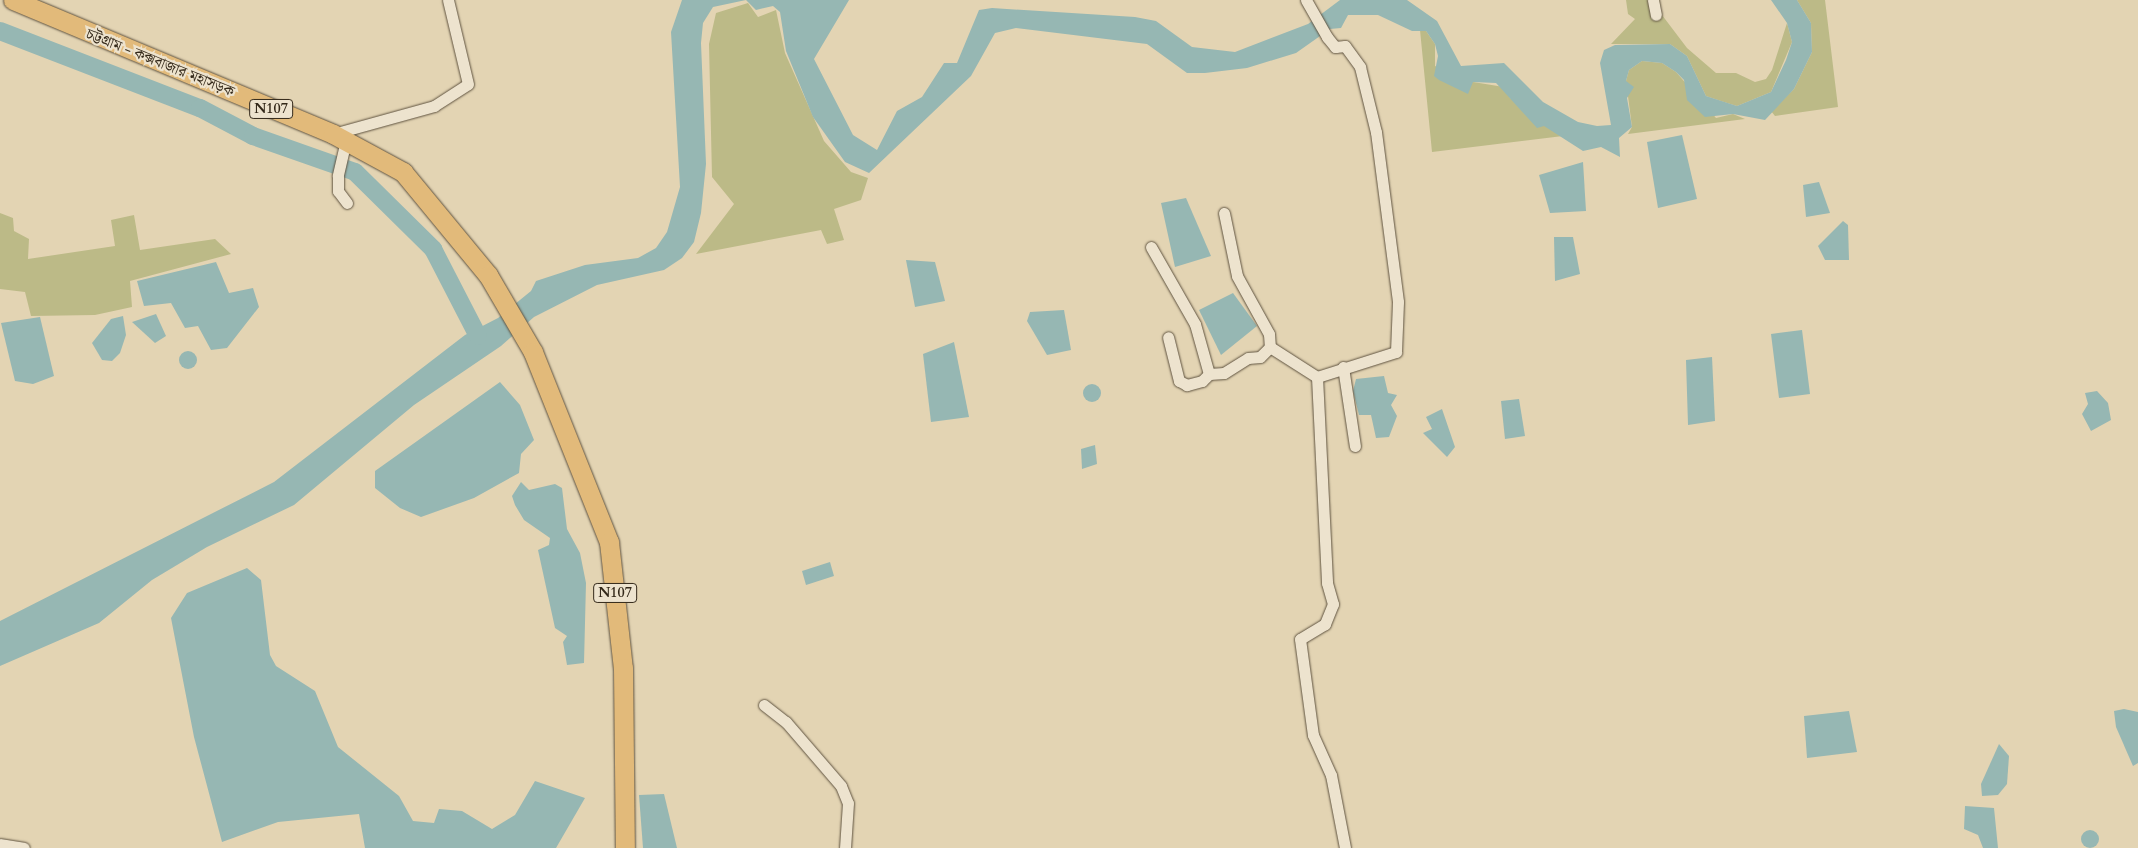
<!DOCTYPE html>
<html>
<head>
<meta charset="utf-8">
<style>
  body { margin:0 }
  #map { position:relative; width:2138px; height:848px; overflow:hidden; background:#e3d4b3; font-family:Cardo,"Noto Serif Bengali",serif }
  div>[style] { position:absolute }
  .green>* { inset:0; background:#bcba87 }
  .water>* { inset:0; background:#96b7b3 }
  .round { border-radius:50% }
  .river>* { height:18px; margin:-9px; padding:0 9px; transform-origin:9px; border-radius:9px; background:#96b7b3 }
  .roads { filter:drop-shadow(0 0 1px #5f5340) drop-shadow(0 0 1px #5f5340) }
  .minor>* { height:11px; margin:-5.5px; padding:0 5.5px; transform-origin:5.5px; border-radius:5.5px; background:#ede3ce }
  .trunk>* { height:19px; margin:-9.5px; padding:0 9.5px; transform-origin:9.5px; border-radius:9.5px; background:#e2ba7a }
  span { translate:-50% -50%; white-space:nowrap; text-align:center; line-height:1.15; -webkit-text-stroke:4.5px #ede3ce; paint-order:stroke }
  .shield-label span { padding:1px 4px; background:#ede3ce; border:1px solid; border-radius:4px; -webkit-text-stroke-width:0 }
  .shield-label { font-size:14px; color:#332819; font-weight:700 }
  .street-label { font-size:15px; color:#332819 }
</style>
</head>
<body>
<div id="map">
  <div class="green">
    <i style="clip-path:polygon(1626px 0,1659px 0,1662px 15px,1687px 48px,1716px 73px,1736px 73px,1755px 82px,1766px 79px,1772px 70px,1787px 23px,1792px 42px,1771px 92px,1737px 106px,1724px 102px,1706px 96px,1687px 56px,1670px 44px,1611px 44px,1635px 19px,1628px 14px)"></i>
    <i style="clip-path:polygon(1797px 0,1825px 0,1838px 107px,1775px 116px,1771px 111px,1794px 89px,1812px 52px,1811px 23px)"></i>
    <i style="clip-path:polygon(748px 3px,758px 17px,776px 10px,785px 53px,824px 141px,851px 172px,868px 178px,861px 200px,834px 209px,844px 240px,827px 244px,821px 230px,696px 254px,734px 204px,712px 177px,709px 44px,716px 13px)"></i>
    <i style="clip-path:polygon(1420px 30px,1426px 31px,1435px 44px,1435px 66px,1473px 82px,1504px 87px,1510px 98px,1563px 136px,1432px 152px)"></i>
    <i style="clip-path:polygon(1642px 61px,1662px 63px,1676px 72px,1716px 118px,1733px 114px,1745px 119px,1628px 134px,1632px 127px,1626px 81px,1629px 70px)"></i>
    <i style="clip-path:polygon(0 213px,13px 218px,14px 231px,29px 239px,28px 259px,115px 246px,111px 220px,134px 215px,140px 250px,215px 239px,231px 254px,130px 281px,132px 307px,95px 315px,31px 316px,25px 292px,0 289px)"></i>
  </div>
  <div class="water">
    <i style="clip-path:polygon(682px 0,849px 0,814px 59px,853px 135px,877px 150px,897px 111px,922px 97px,944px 63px,957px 63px,979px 10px,992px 8px,1135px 17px,1156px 21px,1192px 47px,1235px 52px,1308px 24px,1340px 0,1407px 0,1437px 21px,1461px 66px,1504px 63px,1543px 102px,1578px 122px,1597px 126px,1611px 125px,1600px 63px,1604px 50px,1615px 45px,1670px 44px,1687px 56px,1706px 96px,1737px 106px,1771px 92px,1786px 60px,1792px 42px,1787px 23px,1771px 0,1797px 0,1811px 23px,1812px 52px,1794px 89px,1765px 120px,1733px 114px,1705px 117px,1687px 100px,1684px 80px,1676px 72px,1662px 63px,1642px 61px,1629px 70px,1626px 81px,1634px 87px,1627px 98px,1632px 127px,1619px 138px,1620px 157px,1601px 147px,1583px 151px,1544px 126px,1537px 128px,1496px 83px,1473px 82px,1468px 94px,1439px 80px,1434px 76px,1438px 56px,1435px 44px,1426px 31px,1412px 31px,1378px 15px,1348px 15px,1341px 28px,1330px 29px,1296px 53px,1247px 68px,1205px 73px,1187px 73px,1147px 44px,1016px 28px,995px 33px,971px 76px,869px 173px,845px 162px,813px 117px,786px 51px,780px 12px,773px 6px,756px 10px,746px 0,713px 7px,703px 23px,701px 43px,706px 164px,701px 213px,694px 242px,682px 258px,664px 270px,597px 285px,534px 317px,501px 346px,414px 405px,294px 505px,207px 547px,152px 580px,99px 623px,0 666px,0 621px,274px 482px,465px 335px,498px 318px,531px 291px,536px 281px,585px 265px,638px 258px,656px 248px,667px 232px,680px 187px,671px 32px)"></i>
    <i style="clip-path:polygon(1682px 135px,1697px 199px,1658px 208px,1647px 142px)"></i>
    <i style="clip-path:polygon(1583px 162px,1586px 211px,1550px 213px,1539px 175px)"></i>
    <i style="clip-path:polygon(1819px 182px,1830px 213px,1806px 217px,1803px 185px)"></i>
    <i style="clip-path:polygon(1186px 198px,1211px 256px,1175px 267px,1161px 203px)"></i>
    <i style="clip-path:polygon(1843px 221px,1848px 225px,1849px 260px,1825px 260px,1818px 246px)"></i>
    <i style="clip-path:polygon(1554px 237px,1573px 237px,1580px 274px,1555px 281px)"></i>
    <i style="clip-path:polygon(906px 260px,935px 262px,945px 301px,915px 307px)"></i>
    <i style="clip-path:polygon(216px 262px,229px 293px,253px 288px,259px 307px,227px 348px,211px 350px,198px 326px,185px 328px,171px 303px,144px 306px,137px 281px)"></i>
    <i style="clip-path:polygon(1233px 293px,1257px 326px,1221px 355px,1199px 310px)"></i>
    <i style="clip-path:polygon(1064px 310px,1071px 350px,1047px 355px,1027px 321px,1030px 312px)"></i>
    <i style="clip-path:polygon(156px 314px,166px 336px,155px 343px,132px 322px)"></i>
    <i style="clip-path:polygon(123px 316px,126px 335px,120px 353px,112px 361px,102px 360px,92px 343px,111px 319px)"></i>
    <i style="clip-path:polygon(40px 317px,54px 376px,33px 384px,15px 381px,1px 323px)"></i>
    <i style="clip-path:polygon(1802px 330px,1810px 394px,1779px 398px,1771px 334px)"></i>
    <i style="clip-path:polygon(954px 342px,969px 417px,931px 422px,923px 354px)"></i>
    <i class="round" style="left:179px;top:351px;width:18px;height:18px"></i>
    <i style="clip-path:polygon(1712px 357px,1715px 421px,1688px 425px,1686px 360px)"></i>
    <i style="clip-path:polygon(1384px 376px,1388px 393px,1397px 395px,1391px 405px,1397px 416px,1389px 437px,1376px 438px,1371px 415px,1359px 415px,1353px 391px,1356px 379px)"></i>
    <i style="clip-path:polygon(500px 382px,520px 405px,534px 440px,521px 454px,519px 473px,474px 498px,421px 517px,400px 508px,375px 488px,375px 471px)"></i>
    <i class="round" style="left:1083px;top:384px;width:18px;height:18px"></i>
    <i style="clip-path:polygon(2097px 391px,2108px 403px,2111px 420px,2091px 431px,2082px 414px,2088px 404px,2085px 393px)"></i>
    <i style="clip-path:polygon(1519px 399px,1525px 436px,1505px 439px,1501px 401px)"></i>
    <i style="clip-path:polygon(1442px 409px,1455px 447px,1447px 457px,1423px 433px,1432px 429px,1426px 417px)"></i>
    <i style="clip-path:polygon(1095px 445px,1097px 464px,1082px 469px,1081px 449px)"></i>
    <i style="clip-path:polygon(521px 482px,529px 490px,555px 484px,562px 488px,567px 529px,580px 553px,586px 583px,584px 663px,567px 665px,563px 642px,567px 636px,555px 628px,538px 550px,549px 545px,550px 538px,524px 520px,515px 505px,512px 496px)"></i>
    <i style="clip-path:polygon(830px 562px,834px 576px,806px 585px,802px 571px)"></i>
    <i style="clip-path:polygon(247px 568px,261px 580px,270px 655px,276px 666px,315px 691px,338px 747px,399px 796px,413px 821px,434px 823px,439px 809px,462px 811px,492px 829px,515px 815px,535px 781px,585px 798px,556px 848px,365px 848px,359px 814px,278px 822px,222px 842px,194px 737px,171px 618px,187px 593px)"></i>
    <i style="clip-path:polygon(2124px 709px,2138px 712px,2138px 763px,2133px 766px,2116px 727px,2114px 711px)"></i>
    <i style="clip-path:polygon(1849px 711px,1857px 752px,1807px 758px,1804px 716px)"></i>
    <i style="clip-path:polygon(1999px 744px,2009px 756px,2007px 784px,1998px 795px,1982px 796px,1981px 784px)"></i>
    <i style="clip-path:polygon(664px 794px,677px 848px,643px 848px,639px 795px)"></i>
    <i style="clip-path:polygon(1965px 806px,1994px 808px,1998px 848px,1983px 848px,1978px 835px,1964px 829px)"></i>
    <i class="round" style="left:2081px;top:830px;width:18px;height:18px"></i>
  </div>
  <div class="river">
    <i style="left:0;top:31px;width:214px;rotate:21.1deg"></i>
    <i style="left:200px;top:108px;width:60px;rotate:27.8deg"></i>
    <i style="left:253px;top:136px;width:108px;rotate:19.4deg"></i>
    <i style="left:355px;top:172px;width:110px;rotate:44.6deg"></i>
    <i style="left:433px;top:249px;width:98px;rotate:62.7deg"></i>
  </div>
  <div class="roads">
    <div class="minor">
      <i style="left:1306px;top:0;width:43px;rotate:60.4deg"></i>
      <i style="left:1327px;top:37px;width:13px;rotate:51deg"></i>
      <i style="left:1335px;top:47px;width:10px;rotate:-6deg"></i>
      <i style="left:1345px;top:46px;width:26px;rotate:54deg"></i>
      <i style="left:1360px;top:67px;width:67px;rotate:76.2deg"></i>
      <i style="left:1376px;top:132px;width:171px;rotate:82.6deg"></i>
      <i style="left:1398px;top:302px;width:50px;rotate:92.3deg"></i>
      <i style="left:1396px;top:352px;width:83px;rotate:162.4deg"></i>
      <i style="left:1317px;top:377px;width:206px;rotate:87.2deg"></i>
      <i style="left:1327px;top:583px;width:22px;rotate:74deg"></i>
      <i style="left:1333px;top:604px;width:22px;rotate:112deg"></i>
      <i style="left:1325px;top:624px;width:29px;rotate:149deg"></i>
      <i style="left:1300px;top:639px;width:97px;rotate:82.3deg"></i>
      <i style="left:1313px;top:735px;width:44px;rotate:65.8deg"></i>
      <i style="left:1331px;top:775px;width:74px;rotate:79.1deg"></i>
      <i style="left:1653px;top:0;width:15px;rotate:79deg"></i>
      <i style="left:333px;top:134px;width:105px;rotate:-15.5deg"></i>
      <i style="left:434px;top:106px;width:40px;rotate:-32.9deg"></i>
      <i style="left:468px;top:84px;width:86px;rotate:-103.4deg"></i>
      <i style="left:346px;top:140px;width:37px;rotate:103deg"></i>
      <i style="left:338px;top:176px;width:15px;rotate:90deg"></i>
      <i style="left:338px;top:191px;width:15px;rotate:53deg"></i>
      <i style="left:1224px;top:213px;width:64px;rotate:78.3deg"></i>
      <i style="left:1237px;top:276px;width:66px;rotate:61.1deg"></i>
      <i style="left:1269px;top:334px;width:13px;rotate:86deg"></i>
      <i style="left:1270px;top:347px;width:56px;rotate:32.6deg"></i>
      <i style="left:1151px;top:247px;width:89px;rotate:60.3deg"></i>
      <i style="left:1195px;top:324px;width:52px;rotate:74.4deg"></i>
      <i style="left:1209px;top:374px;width:10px;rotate:135deg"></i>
      <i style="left:1202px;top:381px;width:16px;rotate:165deg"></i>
      <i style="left:1187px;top:385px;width:9px;rotate:-153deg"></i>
      <i style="left:1179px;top:381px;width:45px;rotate:-104deg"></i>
      <i style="left:1343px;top:367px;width:80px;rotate:81.4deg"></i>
      <i style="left:1209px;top:374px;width:15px;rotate:-4deg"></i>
      <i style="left:1224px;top:373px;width:28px;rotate:-32deg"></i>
      <i style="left:1248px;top:358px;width:12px;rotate:-5deg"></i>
      <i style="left:1260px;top:357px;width:14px;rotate:-45deg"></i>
      <i style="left:764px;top:705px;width:28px;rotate:38deg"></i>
      <i style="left:786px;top:722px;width:84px;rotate:49.3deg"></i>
      <i style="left:841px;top:786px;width:18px;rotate:68deg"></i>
      <i style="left:848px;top:803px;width:45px;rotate:93.8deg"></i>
      <i style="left:0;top:844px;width:24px;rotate:9deg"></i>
    </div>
    <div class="trunk">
      <i style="left:13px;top:0;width:347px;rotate:22.7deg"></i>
      <i style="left:333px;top:134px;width:80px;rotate:28.5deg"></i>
      <i style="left:403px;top:172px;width:134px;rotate:50.5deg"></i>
      <i style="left:488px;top:275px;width:89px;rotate:59.7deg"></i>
      <i style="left:533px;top:352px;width:205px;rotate:68.2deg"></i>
      <i style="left:609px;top:542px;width:127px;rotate:83.7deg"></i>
      <i style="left:623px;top:668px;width:180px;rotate:89.4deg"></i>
    </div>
  </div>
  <div class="shield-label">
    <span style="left:271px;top:109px">N107</span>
    <span style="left:615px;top:593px">N107</span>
  </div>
  <div class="street-label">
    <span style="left:160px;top:63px;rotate:22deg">চট্টগ্রাম - কক্সবাজার মহাসড়ক</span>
  </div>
</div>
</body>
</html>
